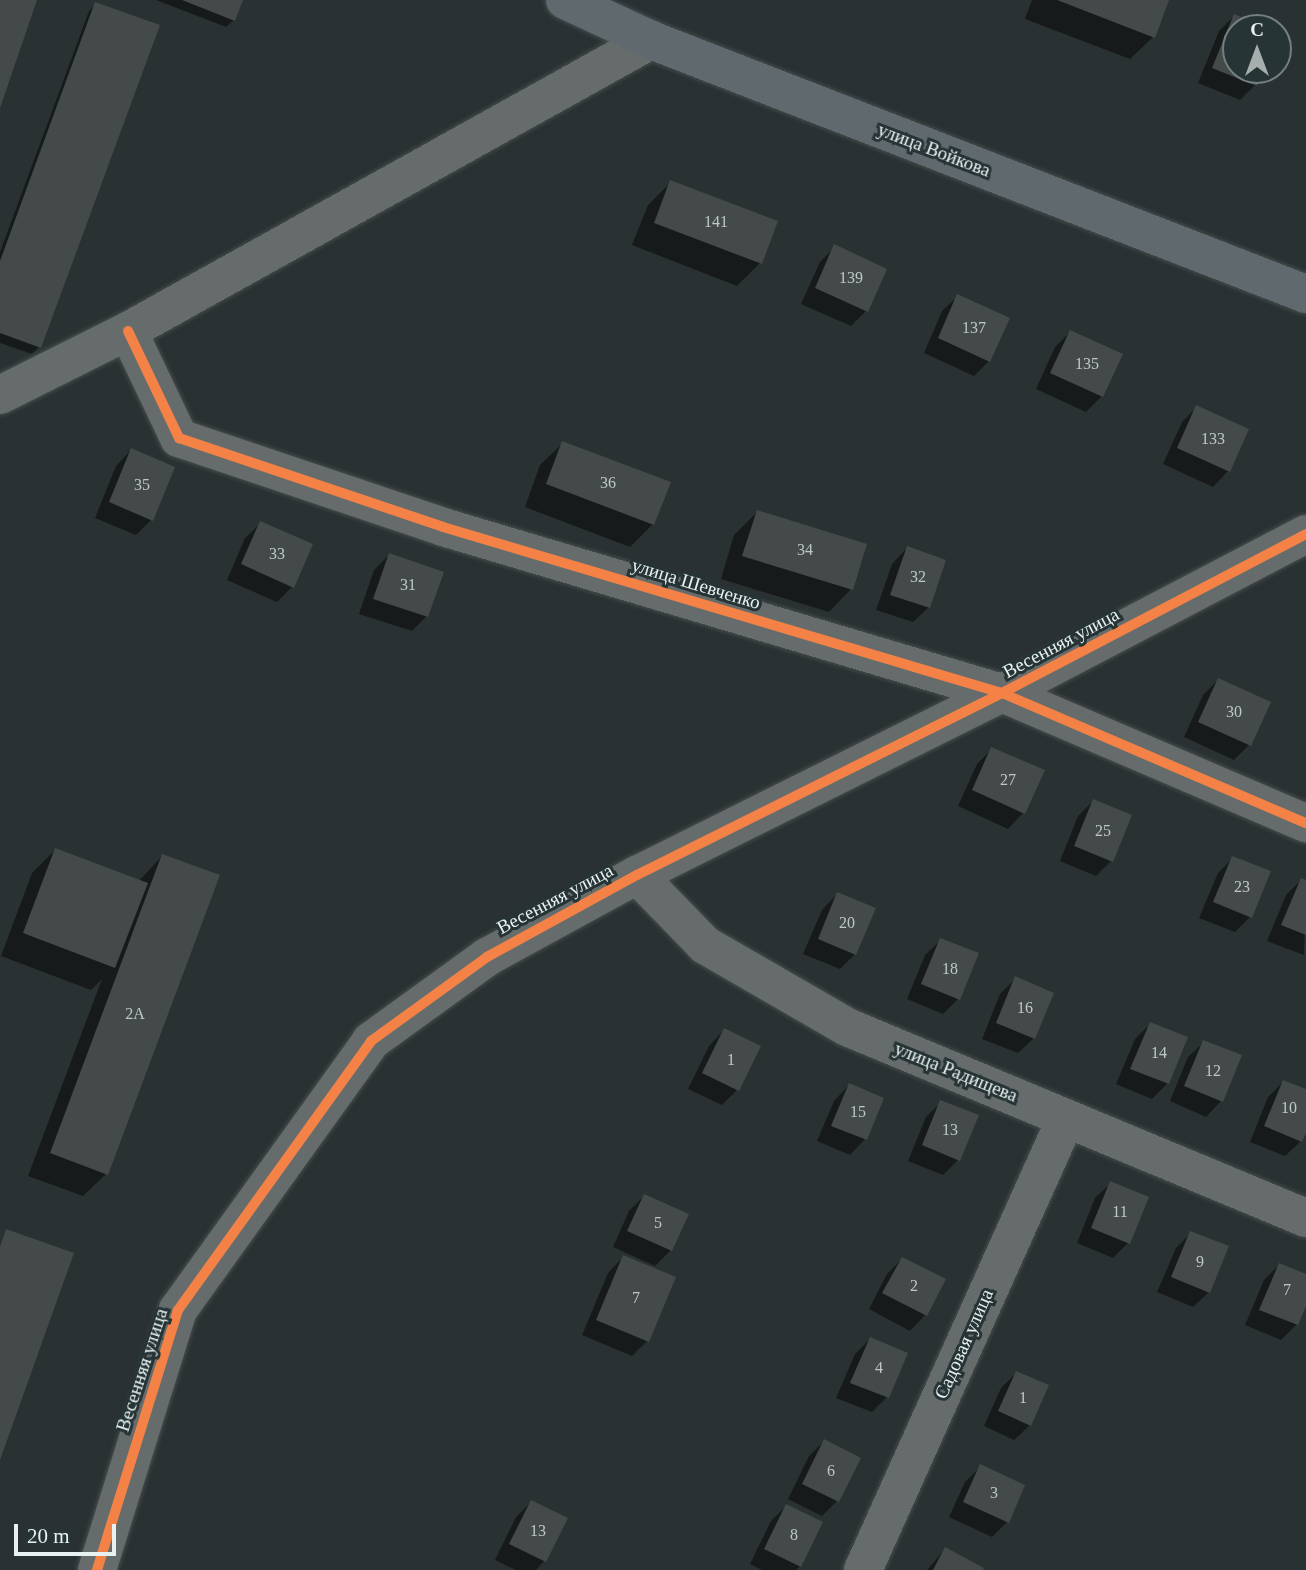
<!DOCTYPE html>
<html>
<head>
<meta charset="utf-8">
<style>
  body { margin:0 }
  #map { position:relative; width:1306px; height:1570px; overflow:hidden; background:#2a3132; font-family:"Times New Roman",serif }
  div>[style] { position:absolute }
  .shadow>* { inset:0; background:#0007 }
  .building>* { inset:0; background:#444a49 }
  .roads { filter:drop-shadow(0 0 2px #464c4d) drop-shadow(0 0 2px #464c4d) }
  .minor>* { height:38px; margin:-19px; padding:0 19px; transform-origin:19px; border-radius:19px; background:#666c6c }
  .major>* { height:38px; margin:-19px; padding:0 19px; transform-origin:19px; border-radius:19px; background:#606a6e }
  .cycleway>* { height:10px; margin:-5px; padding:0 5px; transform-origin:5px; border-radius:5px; background:#f48246 }
  span { translate:-50% -50%; white-space:nowrap; text-align:center; line-height:1.15; -webkit-text-stroke:6px #263435; paint-order:stroke }
  .number-label { font-size:16px; color:#bfc7c7 }
  .number-label span { -webkit-text-stroke-width:0 }
  .street-label { font-size:19px; color:#e8f1f1 }
  .north { position:absolute; left:1222px; top:14px; width:70px; height:70px; box-sizing:border-box; background:#263435; border:2px solid #748080; border-radius:50%; rotate:0deg; font-size:19px; font-weight:700; line-height:28px; text-align:center; color:#e8f1f1 }
  .north::after { content:''; display:block; margin:auto; width:24px; height:32px; background:#a6aeae; clip-path:polygon(50% 0,100% 100%,50% 72%,0 100%) }
  .scale { position:absolute; left:14px; top:1524px; width:102px; height:32px; box-sizing:border-box; border:4px solid #e8f1f1; border-top:0; padding-left:9px; font-size:21px; line-height:24px; white-space:nowrap; color:#e8f1f1; -webkit-text-stroke:5px #263435; paint-order:stroke }
</style>
</head>
<body>
<div id="map">
  <div class="shadow">
    <i style="clip-path:polygon(156px 0,241px 0,234px 20px,226px 27px)"></i>
    <i style="clip-path:polygon(1032px 0,1167px 0,1153px 37px,1130px 59px,1025px 19px)"></i>
    <i style="clip-path:polygon(96px 4px,39px 347px,32px 354px,0 343px,0 252px,89px 11px)"></i>
    <i style="clip-path:polygon(1234px 16px,1264px 28px,1236px 28px,1236px 70px,1261px 70px,1255px 85px,1240px 100px,1198px 83px,1219px 31px)"></i>
    <i style="clip-path:polygon(671px 182px,760px 263px,737px 286px,632px 245px,648px 205px)"></i>
    <i style="clip-path:polygon(835px 247px,885px 269px,866px 311px,851px 326px,801px 304px,820px 262px)"></i>
    <i style="clip-path:polygon(958px 296px,989px 361px,974px 376px,924px 353px,942px 311px)"></i>
    <i style="clip-path:polygon(1070px 332px,1102px 396px,1086px 412px,1036px 389px,1055px 347px)"></i>
    <i style="clip-path:polygon(1197px 407px,1247px 430px,1228px 471px,1213px 487px,1163px 464px,1182px 422px)"></i>
    <i style="clip-path:polygon(563px 443px,653px 524px,630px 547px,525px 507px,540px 465px)"></i>
    <i style="clip-path:polygon(131px 450px,151px 520px,136px 535px,95px 518px,116px 466px)"></i>
    <i style="clip-path:polygon(757px 512px,851px 589px,829px 612px,721px 579px,734px 535px)"></i>
    <i style="clip-path:polygon(261px 523px,292px 587px,277px 602px,227px 580px,245px 538px)"></i>
    <i style="clip-path:polygon(907px 548px,929px 607px,913px 622px,876px 610px,892px 564px)"></i>
    <i style="clip-path:polygon(389px 555px,427px 616px,412px 631px,359px 614px,374px 570px)"></i>
    <i style="clip-path:polygon(1218px 680px,1249px 745px,1234px 760px,1184px 737px,1203px 695px)"></i>
    <i style="clip-path:polygon(992px 749px,1042px 771px,1023px 813px,1008px 829px,958px 806px,977px 764px)"></i>
    <i style="clip-path:polygon(1093px 801px,1111px 861px,1096px 876px,1060px 861px,1078px 816px)"></i>
    <i style="clip-path:polygon(55px 850px,138px 882px,162px 856px,106px 1174px,83px 1196px,28px 1176px,102px 979px,91px 990px,1px 956px,32px 873px)"></i>
    <i style="clip-path:polygon(1233px 858px,1250px 917px,1235px 932px,1199px 918px,1218px 873px)"></i>
    <i style="clip-path:polygon(1301px 880px,1306px 882px,1304px 955px,1267px 941px,1286px 895px)"></i>
    <i style="clip-path:polygon(837px 894px,855px 954px,840px 969px,803px 954px,822px 910px)"></i>
    <i style="clip-path:polygon(941px 940px,958px 999px,943px 1014px,907px 999px,925px 955px)"></i>
    <i style="clip-path:polygon(1016px 978px,1034px 1038px,1018px 1053px,982px 1039px,1000px 994px)"></i>
    <i style="clip-path:polygon(1150px 1024px,1168px 1083px,1152px 1099px,1116px 1084px,1135px 1039px)"></i>
    <i style="clip-path:polygon(724px 1030px,737px 1090px,722px 1105px,688px 1089px,709px 1046px)"></i>
    <i style="clip-path:polygon(1204px 1042px,1240px 1056px,1221px 1101px,1206px 1117px,1170px 1101px,1188px 1057px)"></i>
    <i style="clip-path:polygon(1283px 1082px,1306px 1091px,1306px 1128px,1301px 1141px,1285px 1156px,1250px 1142px,1268px 1097px)"></i>
    <i style="clip-path:polygon(849px 1085px,882px 1099px,865px 1139px,850px 1155px,817px 1141px,834px 1101px)"></i>
    <i style="clip-path:polygon(941px 1102px,958px 1160px,943px 1175px,908px 1161px,926px 1117px)"></i>
    <i style="clip-path:polygon(1111px 1183px,1128px 1243px,1113px 1258px,1077px 1243px,1095px 1198px)"></i>
    <i style="clip-path:polygon(644px 1196px,687px 1215px,671px 1250px,655px 1266px,613px 1247px,629px 1211px)"></i>
    <i style="clip-path:polygon(1191px 1233px,1209px 1292px,1193px 1307px,1157px 1292px,1176px 1248px)"></i>
    <i style="clip-path:polygon(623px 1257px,647px 1341px,632px 1356px,582px 1335px,608px 1273px)"></i>
    <i style="clip-path:polygon(902px 1259px,943px 1280px,925px 1315px,910px 1331px,869px 1309px,887px 1274px)"></i>
    <i style="clip-path:polygon(1279px 1265px,1306px 1276px,1306px 1301px,1297px 1324px,1281px 1340px,1245px 1325px,1264px 1280px)"></i>
    <i style="clip-path:polygon(870px 1339px,887px 1397px,872px 1412px,836px 1398px,855px 1354px)"></i>
    <i style="clip-path:polygon(1016px 1373px,1030px 1425px,1014px 1440px,984px 1426px,1001px 1388px)"></i>
    <i style="clip-path:polygon(824px 1441px,837px 1501px,822px 1516px,788px 1499px,809px 1456px)"></i>
    <i style="clip-path:polygon(981px 1466px,1007px 1522px,992px 1537px,949px 1517px,965px 1482px)"></i>
    <i style="clip-path:polygon(531px 1502px,565px 1518px,544px 1561px,536px 1570px,516px 1570px,495px 1560px,516px 1517px)"></i>
    <i style="clip-path:polygon(786px 1506px,800px 1566px,796px 1570px,762px 1570px,750px 1564px,771px 1521px)"></i>
    <i style="clip-path:polygon(945px 1549px,981px 1570px,927px 1570px)"></i>
  </div>
  <div class="building">
    <i style="clip-path:polygon(0 0,37px 0,0 108px)"></i>
    <i style="clip-path:polygon(182px 0,243px 0,235px 21px)"></i>
    <i style="clip-path:polygon(1057px 0,1169px 0,1155px 38px)"></i>
    <i style="clip-path:polygon(95px 2px,160px 25px,41px 348px,0 333px,0 261px)"></i>
    <i style="clip-path:polygon(1234px 14px,1268px 28px,1236px 28px,1236px 70px,1263px 70px,1257px 86px,1212px 68px)"></i>
    <i style="clip-path:polygon(670px 180px,778px 221px,762px 264px,654px 223px)"></i>
    <i style="clip-path:polygon(834px 244px,887px 269px,868px 312px,815px 288px)"></i>
    <i style="clip-path:polygon(957px 294px,1010px 318px,990px 362px,938px 338px)"></i>
    <i style="clip-path:polygon(1070px 330px,1123px 354px,1103px 397px,1050px 373px)"></i>
    <i style="clip-path:polygon(1196px 405px,1249px 429px,1230px 472px,1177px 448px)"></i>
    <i style="clip-path:polygon(562px 441px,671px 482px,654px 525px,546px 484px)"></i>
    <i style="clip-path:polygon(131px 448px,175px 467px,153px 521px,109px 502px)"></i>
    <i style="clip-path:polygon(757px 510px,867px 544px,853px 590px,742px 556px)"></i>
    <i style="clip-path:polygon(260px 521px,313px 544px,294px 588px,241px 564px)"></i>
    <i style="clip-path:polygon(907px 546px,946px 560px,930px 608px,890px 595px)"></i>
    <i style="clip-path:polygon(389px 553px,444px 572px,428px 617px,373px 599px)"></i>
    <i style="clip-path:polygon(1218px 678px,1271px 702px,1251px 746px,1198px 722px)"></i>
    <i style="clip-path:polygon(991px 747px,1045px 770px,1025px 814px,972px 790px)"></i>
    <i style="clip-path:polygon(1093px 799px,1132px 815px,1113px 862px,1074px 846px)"></i>
    <i style="clip-path:polygon(55px 848px,148px 883px,115px 968px,23px 933px)"></i>
    <i style="clip-path:polygon(162px 854px,220px 875px,108px 1175px,50px 1153px)"></i>
    <i style="clip-path:polygon(1232px 856px,1271px 871px,1252px 918px,1213px 902px)"></i>
    <i style="clip-path:polygon(1301px 878px,1306px 880px,1306px 935px,1281px 925px)"></i>
    <i style="clip-path:polygon(837px 892px,876px 908px,856px 955px,818px 939px)"></i>
    <i style="clip-path:polygon(940px 938px,979px 953px,960px 1000px,921px 984px)"></i>
    <i style="clip-path:polygon(1015px 976px,1054px 993px,1035px 1039px,996px 1023px)"></i>
    <i style="clip-path:polygon(1150px 1022px,1188px 1037px,1169px 1084px,1130px 1069px)"></i>
    <i style="clip-path:polygon(724px 1028px,761px 1046px,739px 1091px,702px 1073px)"></i>
    <i style="clip-path:polygon(1203px 1040px,1242px 1055px,1223px 1102px,1184px 1086px)"></i>
    <i style="clip-path:polygon(1283px 1080px,1306px 1089px,1306px 1133px,1302px 1142px,1264px 1126px)"></i>
    <i style="clip-path:polygon(849px 1083px,884px 1098px,867px 1140px,831px 1126px)"></i>
    <i style="clip-path:polygon(940px 1100px,979px 1115px,960px 1161px,922px 1145px)"></i>
    <i style="clip-path:polygon(1110px 1181px,1149px 1197px,1130px 1244px,1091px 1228px)"></i>
    <i style="clip-path:polygon(644px 1194px,689px 1214px,672px 1251px,627px 1231px)"></i>
    <i style="clip-path:polygon(6px 1229px,74px 1253px,0 1460px,0 1247px)"></i>
    <i style="clip-path:polygon(1190px 1231px,1229px 1246px,1210px 1293px,1171px 1277px)"></i>
    <i style="clip-path:polygon(623px 1255px,676px 1277px,649px 1342px,596px 1320px)"></i>
    <i style="clip-path:polygon(902px 1257px,946px 1279px,927px 1316px,882px 1293px)"></i>
    <i style="clip-path:polygon(1279px 1263px,1306px 1274px,1306px 1306px,1298px 1325px,1259px 1310px)"></i>
    <i style="clip-path:polygon(870px 1337px,908px 1353px,889px 1398px,850px 1383px)"></i>
    <i style="clip-path:polygon(1016px 1371px,1049px 1385px,1031px 1426px,998px 1411px)"></i>
    <i style="clip-path:polygon(824px 1439px,861px 1458px,839px 1502px,802px 1484px)"></i>
    <i style="clip-path:polygon(980px 1464px,1025px 1485px,1009px 1523px,963px 1502px)"></i>
    <i style="clip-path:polygon(531px 1500px,568px 1518px,546px 1562px,509px 1544px)"></i>
    <i style="clip-path:polygon(786px 1504px,823px 1522px,801px 1567px,764px 1549px)"></i>
    <i style="clip-path:polygon(945px 1547px,984px 1568px,983px 1570px,933px 1570px)"></i>
  </div>
  <div class="roads">
    <div class="minor">
      <i style="left:128px;top:331px;width:119px;rotate:64.5deg"></i>
      <i style="left:179px;top:438px;width:279px;rotate:18.6deg"></i>
      <i style="left:443px;top:527px;width:583px;rotate:16.54deg"></i>
      <i style="left:1002px;top:693px;width:331px;rotate:23.2deg"></i>
      <i style="left:0;top:395px;width:143px;rotate:-26.6deg"></i>
      <i style="left:128px;top:331px;width:599px;rotate:-29.09deg"></i>
      <i style="left:637px;top:875px;width:98px;rotate:45.8deg"></i>
      <i style="left:705px;top:945px;width:164px;rotate:30deg"></i>
      <i style="left:847px;top:1027px;width:497px;rotate:22.6deg"></i>
      <i style="left:97px;top:1570px;width:272px;rotate:-72.7deg"></i>
      <i style="left:178px;top:1310px;width:331px;rotate:-54.3deg"></i>
      <i style="left:371px;top:1041px;width:143px;rotate:-35.9deg"></i>
      <i style="left:487px;top:957px;width:171px;rotate:-28.7deg"></i>
      <i style="left:637px;top:875px;width:408px;rotate:-26.5deg"></i>
      <i style="left:1002px;top:693px;width:343px;rotate:-27.6deg"></i>
      <i style="left:863px;top:1570px;width:495px;rotate:-65.8deg"></i>
    </div>
    <div class="major">
      <i style="left:565px;top:0;width:95px;rotate:24.9deg"></i>
      <i style="left:651px;top:40px;width:703px;rotate:21.2deg"></i>
    </div>
  </div>
  <div class="cycleway">
    <i style="left:128px;top:331px;width:119px;rotate:64.5deg"></i>
    <i style="left:179px;top:438px;width:279px;rotate:18.6deg"></i>
    <i style="left:443px;top:527px;width:583px;rotate:16.54deg"></i>
    <i style="left:1002px;top:693px;width:331px;rotate:23.2deg"></i>
    <i style="left:97px;top:1570px;width:272px;rotate:-72.7deg"></i>
    <i style="left:178px;top:1310px;width:331px;rotate:-54.3deg"></i>
    <i style="left:371px;top:1041px;width:143px;rotate:-35.9deg"></i>
    <i style="left:487px;top:957px;width:171px;rotate:-28.7deg"></i>
    <i style="left:637px;top:875px;width:408px;rotate:-26.5deg"></i>
    <i style="left:1002px;top:693px;width:343px;rotate:-27.6deg"></i>
  </div>
  <div class="number-label">
    <span style="left:716px;top:222px">141</span>
    <span style="left:851px;top:278px">139</span>
    <span style="left:974px;top:328px">137</span>
    <span style="left:1087px;top:364px">135</span>
    <span style="left:1213px;top:439px">133</span>
    <span style="left:608px;top:483px">36</span>
    <span style="left:142px;top:485px">35</span>
    <span style="left:805px;top:550px">34</span>
    <span style="left:277px;top:554px">33</span>
    <span style="left:918px;top:577px">32</span>
    <span style="left:408px;top:585px">31</span>
    <span style="left:1234px;top:712px">30</span>
    <span style="left:1008px;top:780px">27</span>
    <span style="left:1103px;top:831px">25</span>
    <span style="left:1242px;top:887px">23</span>
    <span style="left:847px;top:923px">20</span>
    <span style="left:950px;top:969px">18</span>
    <span style="left:1025px;top:1008px">16</span>
    <span style="left:135px;top:1014px">2А</span>
    <span style="left:1159px;top:1053px">14</span>
    <span style="left:731px;top:1060px">1</span>
    <span style="left:1213px;top:1071px">12</span>
    <span style="left:1289px;top:1108px">10</span>
    <span style="left:858px;top:1112px">15</span>
    <span style="left:950px;top:1130px">13</span>
    <span style="left:1120px;top:1212px">11</span>
    <span style="left:658px;top:1223px">5</span>
    <span style="left:1200px;top:1262px">9</span>
    <span style="left:914px;top:1286px">2</span>
    <span style="left:1287px;top:1290px">7</span>
    <span style="left:636px;top:1298px">7</span>
    <span style="left:879px;top:1368px">4</span>
    <span style="left:1023px;top:1398px">1</span>
    <span style="left:831px;top:1471px">6</span>
    <span style="left:994px;top:1493px">3</span>
    <span style="left:538px;top:1531px">13</span>
    <span style="left:794px;top:1535px">8</span>
  </div>
  <div class="street-label">
    <span style="left:934px;top:150px;rotate:21deg">улица Войкова</span>
    <span style="left:696px;top:584px;rotate:17deg">улица Шевченко</span>
    <span style="left:1061px;top:643px;rotate:-28deg">Весенняя улица</span>
    <span style="left:555px;top:899px;rotate:-28deg">Весенняя улица</span>
    <span style="left:956px;top:1072px;rotate:22deg">улица Радищева</span>
    <span style="left:964px;top:1344px;rotate:-66deg">Садовая улица</span>
    <span style="left:142px;top:1370px;rotate:-72deg">Весенняя улица</span>
  </div>
  <div class="north">С</div>
  <div class="scale">20 m</div>
</div>
</body>
</html>
